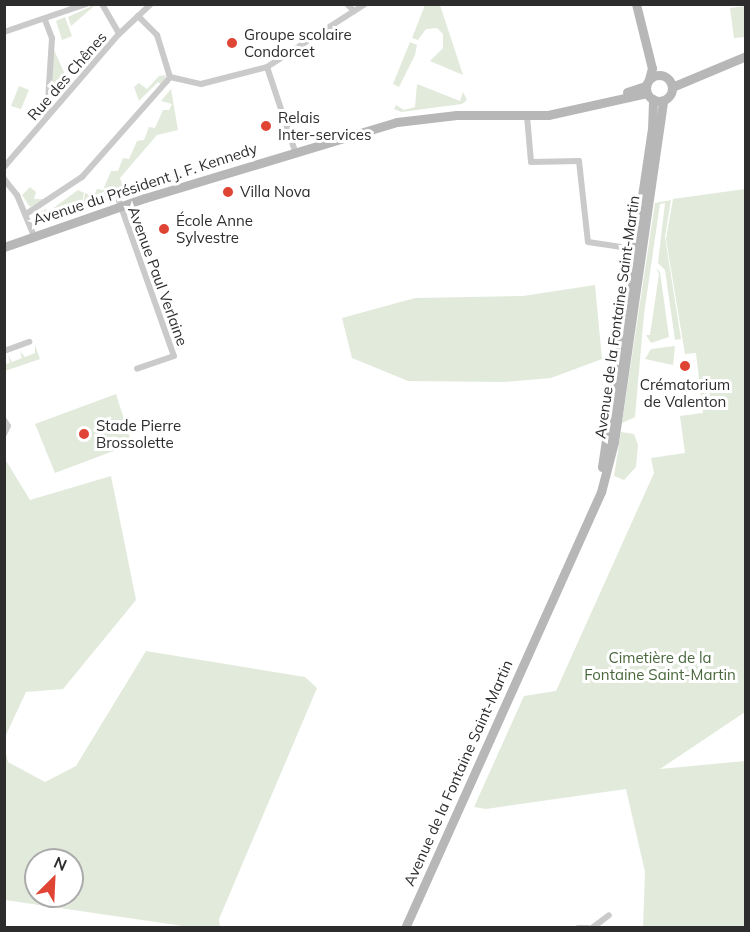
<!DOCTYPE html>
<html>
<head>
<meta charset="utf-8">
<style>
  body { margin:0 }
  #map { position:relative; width:750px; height:932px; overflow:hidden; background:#fff; font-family:Mulish,sans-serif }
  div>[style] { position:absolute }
  .green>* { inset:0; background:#e1eadb }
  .minor>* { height:6px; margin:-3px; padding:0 3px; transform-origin:3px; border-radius:3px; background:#cacaca }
  .secondary>* { height:9px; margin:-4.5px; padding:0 4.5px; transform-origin:4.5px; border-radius:4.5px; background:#b7b7b7 }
  .secondary>.ring { margin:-4.5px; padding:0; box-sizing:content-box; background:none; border:9px solid #b7b7b7; border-radius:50% }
  .dots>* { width:16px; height:16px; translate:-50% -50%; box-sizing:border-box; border:3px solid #fff; border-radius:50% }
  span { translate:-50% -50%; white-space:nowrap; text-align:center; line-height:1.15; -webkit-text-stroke:6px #fff; paint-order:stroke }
  .poi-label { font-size:15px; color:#2d2d2d }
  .left { translate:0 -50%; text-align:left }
  .street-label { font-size:15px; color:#2d2d2d }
  .park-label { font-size:15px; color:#49673c }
  .frame { position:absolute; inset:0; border:6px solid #2d2d2d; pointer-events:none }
  .north { position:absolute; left:24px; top:848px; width:60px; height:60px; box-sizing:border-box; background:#fff; border:2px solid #ababab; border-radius:50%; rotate:24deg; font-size:16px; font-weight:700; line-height:24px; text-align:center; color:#2d2d2d }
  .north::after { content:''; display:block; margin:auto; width:21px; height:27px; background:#df4434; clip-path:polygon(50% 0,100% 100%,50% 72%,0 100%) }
</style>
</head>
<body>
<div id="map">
  <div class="green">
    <i style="clip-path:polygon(94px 5px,93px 7px,71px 26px,68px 17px)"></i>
    <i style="clip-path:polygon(425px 5px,440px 5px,463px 75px,430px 61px,443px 48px,443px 34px,437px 28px,426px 29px,418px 40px,412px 38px)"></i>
    <i style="clip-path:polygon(745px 6px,745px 37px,734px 38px,730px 8px)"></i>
    <i style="clip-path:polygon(65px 17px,72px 36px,62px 40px,56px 21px)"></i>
    <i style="clip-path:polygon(410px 42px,417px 45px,415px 55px,399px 87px,393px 84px)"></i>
    <i style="clip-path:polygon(54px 50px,68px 81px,50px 102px,53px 53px)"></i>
    <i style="clip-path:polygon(166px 75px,162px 85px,158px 82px,139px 101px,134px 87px,139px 83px,147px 89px,159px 76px)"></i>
    <i style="clip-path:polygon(417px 84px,460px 101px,463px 92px,467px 100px,462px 104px,401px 112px,394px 109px,396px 105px,404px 110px,415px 107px)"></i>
    <i style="clip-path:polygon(19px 86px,29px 90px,21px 109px,11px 106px)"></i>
    <i style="clip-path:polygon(171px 89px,178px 130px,157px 135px,120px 178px,125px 194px,82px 210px,85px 193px,94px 196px,97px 189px,103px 190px,111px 171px,118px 171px,123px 158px,129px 159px,137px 141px,144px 140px,149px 127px,155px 128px,163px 110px,169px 110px,172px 104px,161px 101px)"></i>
    <i style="clip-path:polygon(30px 187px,36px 192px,34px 199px,44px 199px,30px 207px,22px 195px)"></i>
    <i style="clip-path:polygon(745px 189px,745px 712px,660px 769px,745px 761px,745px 927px,643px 927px,645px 872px,626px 789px,486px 809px,474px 807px,524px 696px,556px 691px,654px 473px,651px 458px,685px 453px,680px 416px,703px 413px,696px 353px,685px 354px,666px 239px,673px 199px)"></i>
    <i style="clip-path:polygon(78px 190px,84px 193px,80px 211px,39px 224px,35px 222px,35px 215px,46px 209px,48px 212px)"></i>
    <i style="clip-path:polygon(671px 200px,665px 237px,681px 339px,675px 340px,665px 270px,658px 263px,665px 203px,660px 204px,644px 314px,635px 417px,622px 423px,655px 203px)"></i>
    <i style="clip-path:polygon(656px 268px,660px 272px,669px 337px,651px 343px,646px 335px,650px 335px,659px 274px)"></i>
    <i style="clip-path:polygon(595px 285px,602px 359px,551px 378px,504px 382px,408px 381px,352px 358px,342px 318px,415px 298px,523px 296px)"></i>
    <i style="clip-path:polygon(35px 345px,40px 359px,5px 371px,5px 364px,10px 363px,8px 355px,12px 362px,22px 358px,20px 351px,25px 357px,35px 353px)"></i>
    <i style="clip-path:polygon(675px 346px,673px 365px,645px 359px,651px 349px)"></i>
    <i style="clip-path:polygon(116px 394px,132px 444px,55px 473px,35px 424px)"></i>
    <i style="clip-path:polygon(621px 432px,634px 434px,638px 445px,636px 467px,624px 480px,614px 476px)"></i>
    <i style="clip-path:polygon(5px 459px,30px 500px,111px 476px,136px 600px,63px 689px,26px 692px,5px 737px)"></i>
    <i style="clip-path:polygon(evenodd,146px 651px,305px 677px,317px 688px,219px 919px,220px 927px,190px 927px,5px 900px,5px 749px,8px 762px,45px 782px,76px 766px,146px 651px,36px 860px,72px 860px,72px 896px,36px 896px,36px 860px)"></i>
  </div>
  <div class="minor">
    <i style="left:102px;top:4px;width:34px;rotate:60deg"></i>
    <i style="left:347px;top:4px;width:10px;rotate:45deg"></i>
    <i style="left:45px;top:20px;width:19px;rotate:69deg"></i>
    <i style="left:52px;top:38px;width:79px;rotate:93.6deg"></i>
    <i style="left:4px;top:32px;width:87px;rotate:-18.9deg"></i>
    <i style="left:267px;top:67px;width:89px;rotate:71.6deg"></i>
    <i style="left:170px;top:77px;width:32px;rotate:13deg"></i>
    <i style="left:201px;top:84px;width:68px;rotate:-14.4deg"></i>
    <i style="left:267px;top:67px;width:117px;rotate:-32.7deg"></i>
    <i style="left:527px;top:116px;width:46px;rotate:85deg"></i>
    <i style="left:531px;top:162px;width:48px;rotate:-1.2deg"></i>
    <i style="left:579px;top:161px;width:81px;rotate:83.7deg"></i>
    <i style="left:588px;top:242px;width:48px;rotate:8.5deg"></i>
    <i style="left:4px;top:167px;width:176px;rotate:-49.2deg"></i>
    <i style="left:119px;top:34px;width:44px;rotate:-43.2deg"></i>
    <i style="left:4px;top:179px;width:21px;rotate:51deg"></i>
    <i style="left:17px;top:195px;width:44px;rotate:67.5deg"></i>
    <i style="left:119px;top:201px;width:164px;rotate:70.5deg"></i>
    <i style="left:174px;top:356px;width:39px;rotate:161deg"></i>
    <i style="left:26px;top:214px;width:67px;rotate:-33.5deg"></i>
    <i style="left:82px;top:177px;width:128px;rotate:-48.5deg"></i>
    <i style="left:167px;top:81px;width:5px;rotate:-53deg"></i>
    <i style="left:170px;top:77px;width:44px;rotate:-107.2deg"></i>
    <i style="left:157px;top:35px;width:27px;rotate:-135deg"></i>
    <i style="left:4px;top:351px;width:27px;rotate:-20deg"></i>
    <i style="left:4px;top:420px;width:7px;rotate:56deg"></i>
    <i style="left:8px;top:426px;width:9px;rotate:117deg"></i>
    <i style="left:578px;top:928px;width:10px"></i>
    <i style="left:592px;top:928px;width:21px;rotate:-37deg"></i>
  </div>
  <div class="secondary">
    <i style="left:636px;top:4px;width:66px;rotate:76deg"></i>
    <i style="left:652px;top:68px;width:11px;rotate:105deg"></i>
    <i class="ring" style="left:646px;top:75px;width:17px;height:17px"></i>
    <i style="left:672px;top:87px;width:80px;rotate:-22.7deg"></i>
    <i style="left:627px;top:92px;width:20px;rotate:-18deg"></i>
    <i style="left:4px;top:247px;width:149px;rotate:-19.2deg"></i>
    <i style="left:145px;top:198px;width:263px;rotate:-16.8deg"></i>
    <i style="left:397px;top:122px;width:60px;rotate:-6.7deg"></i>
    <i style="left:457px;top:115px;width:91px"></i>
    <i style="left:548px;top:115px;width:101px;rotate:-12.5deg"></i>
    <i style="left:602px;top:467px;width:341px;rotate:-81.6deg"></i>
    <i style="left:652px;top:130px;width:31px;rotate:-88deg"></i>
    <i style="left:405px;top:928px;width:478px;rotate:-65.8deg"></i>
    <i style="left:601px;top:492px;width:52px;rotate:-75.4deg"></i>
    <i style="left:614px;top:442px;width:345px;rotate:-81.8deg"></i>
  </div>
  <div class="dots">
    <i style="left:232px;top:43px;background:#df4434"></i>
    <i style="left:266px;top:126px;background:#df4434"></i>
    <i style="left:228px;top:192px;background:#df4434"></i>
    <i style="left:164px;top:229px;background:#df4434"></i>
    <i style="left:685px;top:366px;background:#df4434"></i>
    <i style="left:84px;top:434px;background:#df4434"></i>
  </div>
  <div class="poi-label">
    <span class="left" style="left:244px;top:43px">Groupe scolaire<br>Condorcet</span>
    <span class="left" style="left:278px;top:126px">Relais<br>Inter-services</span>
    <span class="left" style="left:240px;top:192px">Villa Nova</span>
    <span class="left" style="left:176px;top:229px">École Anne<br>Sylvestre</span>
    <span style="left:685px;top:393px">Crématorium<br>de Valenton</span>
    <span class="left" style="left:96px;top:434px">Stade Pierre<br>Brossolette</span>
  </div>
  <div class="street-label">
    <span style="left:67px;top:76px;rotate:-49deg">Rue des Chênes</span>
    <span style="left:145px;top:184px;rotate:-18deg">Avenue du Président J. F. Kennedy</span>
    <span style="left:158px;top:276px;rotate:70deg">Avenue Paul Verlaine</span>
    <span style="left:617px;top:317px;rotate:-82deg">Avenue de la Fontaine Saint-Martin</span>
    <span style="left:458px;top:773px;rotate:-66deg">Avenue de la Fontaine Saint-Martin</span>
  </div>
  <div class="park-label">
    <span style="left:660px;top:666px">Cimetière de la<br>Fontaine Saint-Martin</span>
  </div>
  <div class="frame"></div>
  <div class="north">N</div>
</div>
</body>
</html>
